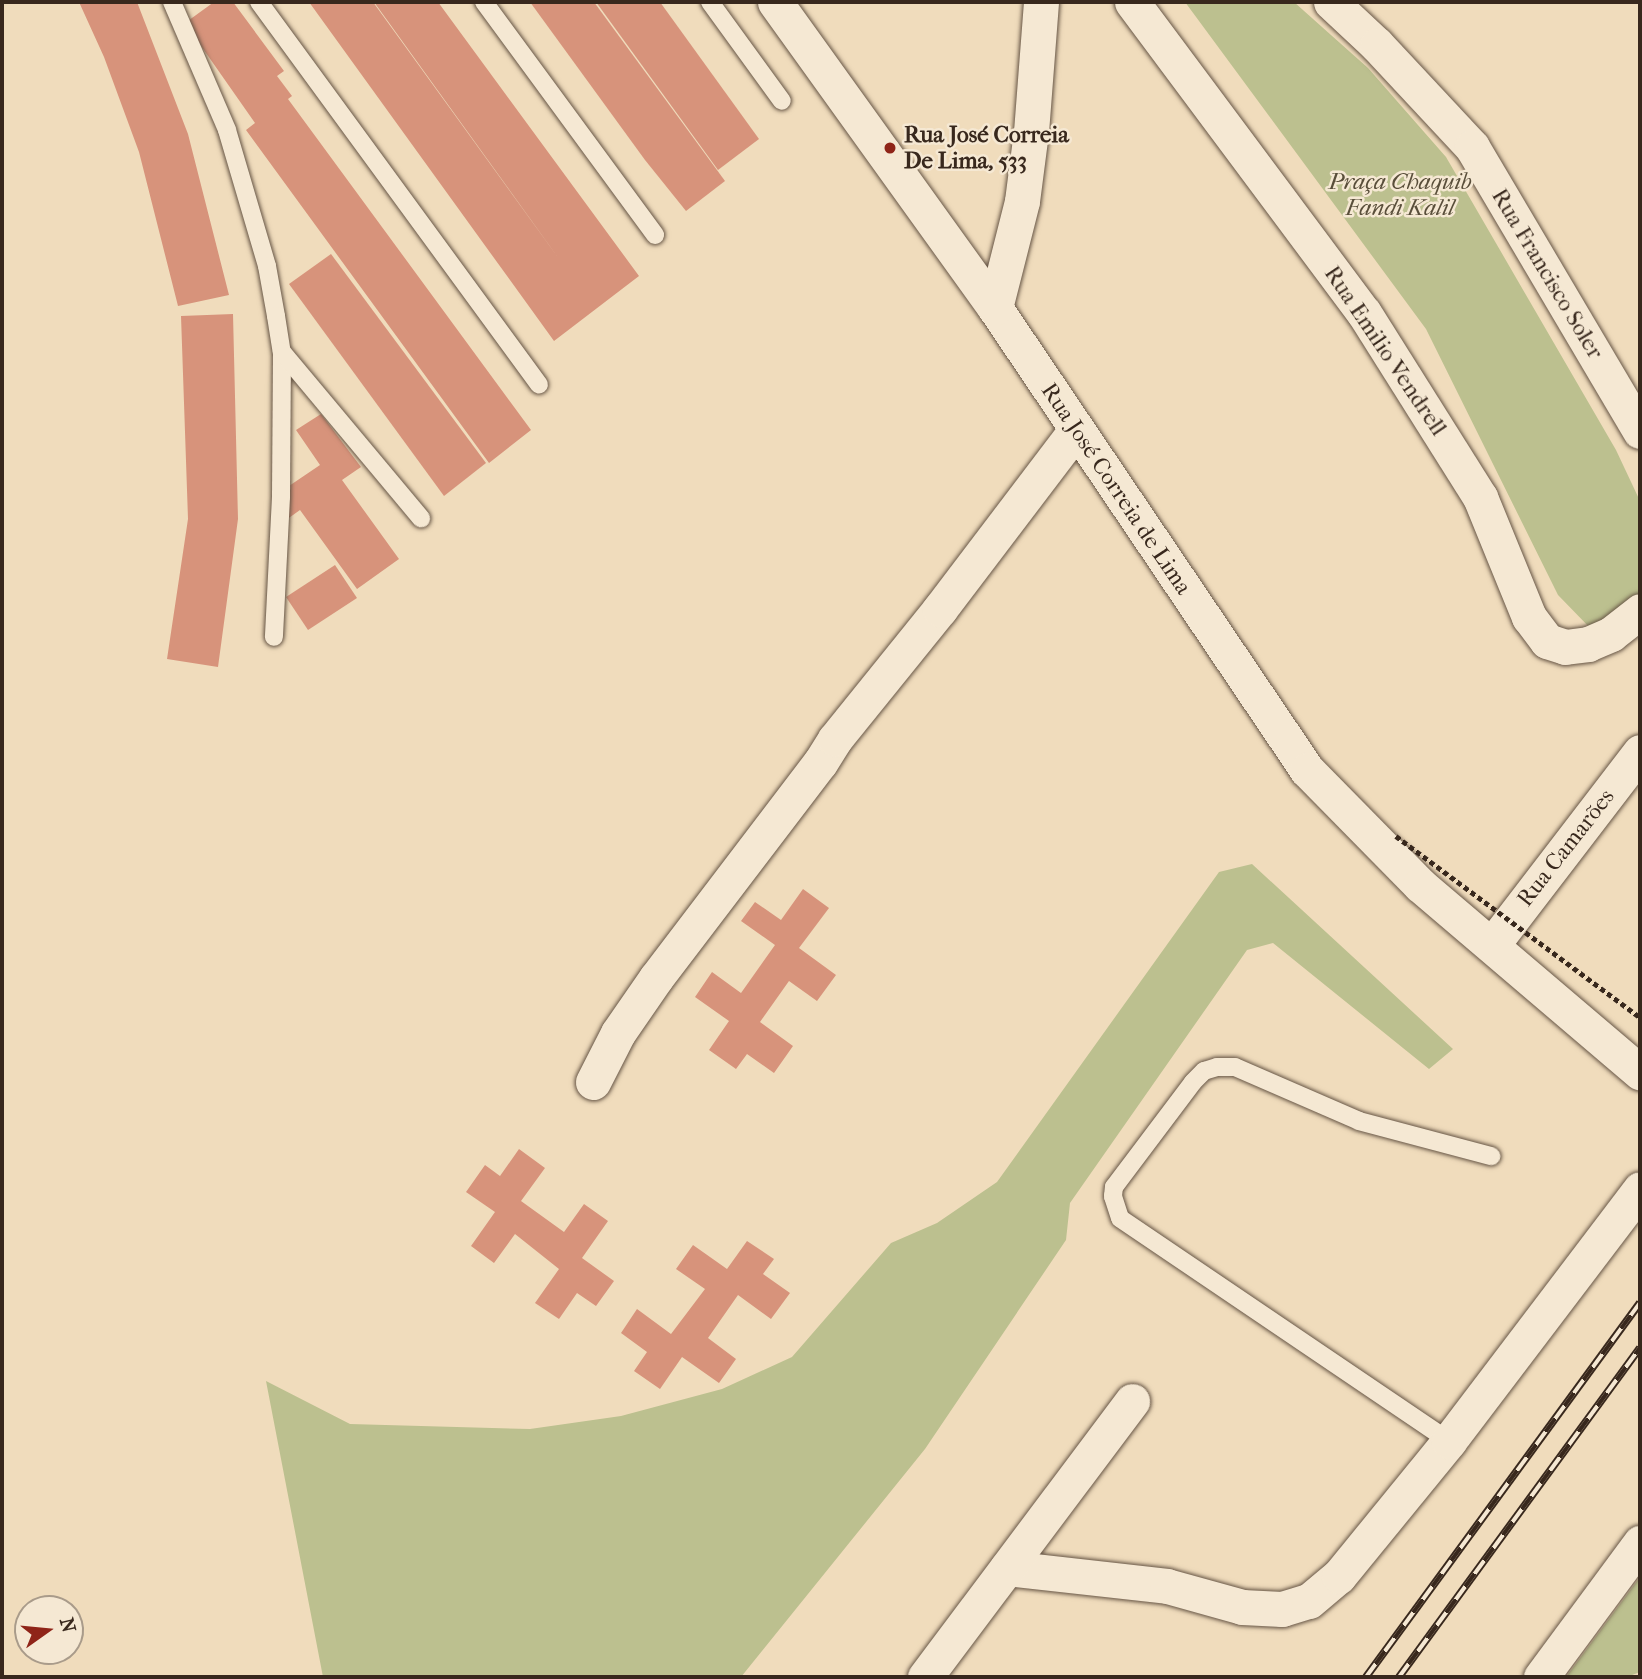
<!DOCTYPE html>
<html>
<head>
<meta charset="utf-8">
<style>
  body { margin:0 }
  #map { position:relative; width:1642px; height:1679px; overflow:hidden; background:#f0dcbc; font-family:"IM FELL French Canon",serif }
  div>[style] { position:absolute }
  .green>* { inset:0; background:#bcc08f }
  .building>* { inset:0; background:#d7937b }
  .roads { filter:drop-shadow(0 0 2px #665545) drop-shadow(0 0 2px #665545) }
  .service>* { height:18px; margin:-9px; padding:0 9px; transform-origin:9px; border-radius:9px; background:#f5e8d3 }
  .minor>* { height:35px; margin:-17.5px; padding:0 17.5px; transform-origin:17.5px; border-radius:17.5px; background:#f5e8d3 }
  .rail>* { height:8px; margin-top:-4px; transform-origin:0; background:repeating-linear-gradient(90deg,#f5e8d3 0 16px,#38281d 0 32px); box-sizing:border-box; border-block:2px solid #38281d }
  .path-bridge>* { height:4.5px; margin-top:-2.25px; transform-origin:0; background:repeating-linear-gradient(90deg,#38281d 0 5px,transparent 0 8.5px) }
  .dots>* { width:19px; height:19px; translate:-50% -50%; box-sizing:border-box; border:4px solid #f5e8d3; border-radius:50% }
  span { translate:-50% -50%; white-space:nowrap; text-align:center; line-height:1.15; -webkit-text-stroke:5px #f5e8d3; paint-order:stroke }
  .poi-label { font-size:23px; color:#38281d; font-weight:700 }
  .left { translate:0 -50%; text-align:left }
  .park-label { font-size:23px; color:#594e3a; font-style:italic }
  .street-label { font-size:23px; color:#38281d }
  .frame { position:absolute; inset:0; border:4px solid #38281d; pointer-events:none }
  .north { position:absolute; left:14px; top:1595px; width:70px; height:70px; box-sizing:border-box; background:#f5e8d3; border:2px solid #a99b8a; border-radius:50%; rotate:75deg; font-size:19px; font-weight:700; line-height:28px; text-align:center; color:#38281d }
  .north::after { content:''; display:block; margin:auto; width:24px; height:32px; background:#8f2418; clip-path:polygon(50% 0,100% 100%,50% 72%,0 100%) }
</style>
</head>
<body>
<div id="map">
  <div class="green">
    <i style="clip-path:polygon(1185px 2px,1294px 2px,1368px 68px,1446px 157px,1616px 450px,1640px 501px,1640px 592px,1629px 607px,1592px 630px,1558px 595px,1426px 329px)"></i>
    <i style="clip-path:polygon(1252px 864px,1453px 1049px,1429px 1069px,1273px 943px,1247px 950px,1070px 1203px,1066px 1240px,925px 1449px,741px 1677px,323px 1677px,266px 1381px,350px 1424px,530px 1429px,621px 1416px,722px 1389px,792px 1357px,891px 1243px,937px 1223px,997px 1182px,1219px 872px)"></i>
    <i style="clip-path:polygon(1640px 1577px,1640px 1672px,1627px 1677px,1566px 1677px)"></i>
  </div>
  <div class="building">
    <i style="clip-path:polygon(79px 2px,137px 2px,188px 134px,229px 295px,178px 306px,139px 152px,104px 57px)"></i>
    <i style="clip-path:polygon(214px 2px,233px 2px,284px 71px,277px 76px,292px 96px,288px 99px,531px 430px,489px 463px,246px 130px,255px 123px,185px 23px)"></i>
    <i style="clip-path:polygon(309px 2px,373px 2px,562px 263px,374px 2px,438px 2px,639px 276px,554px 341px)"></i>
    <i style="clip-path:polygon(530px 2px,594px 2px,725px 181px,686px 211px,645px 160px)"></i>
    <i style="clip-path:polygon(596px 2px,660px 2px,759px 139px,718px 170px)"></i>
    <i style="clip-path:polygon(331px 254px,486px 463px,444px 496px,289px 284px)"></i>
    <i style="clip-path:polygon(233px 314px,238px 519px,218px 667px,167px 659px,188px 519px,181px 316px)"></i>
    <i style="clip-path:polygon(321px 414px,361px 467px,342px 480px,399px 559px,357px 589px,300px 510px,286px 520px,289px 486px,320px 465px,296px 430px)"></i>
    <i style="clip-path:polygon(335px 565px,357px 598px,308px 630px,286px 597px)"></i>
    <i style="clip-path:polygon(803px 889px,829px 908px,799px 948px,836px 975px,817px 1001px,789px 981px,760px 1022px,793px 1046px,774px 1073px,747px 1054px,736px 1069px,709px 1050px,729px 1021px,695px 997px,712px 972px,741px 993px,775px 945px,741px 921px,755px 902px,781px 920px)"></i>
    <i style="clip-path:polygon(519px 1149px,545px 1168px,521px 1201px,564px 1232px,584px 1204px,608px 1221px,582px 1258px,614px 1281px,596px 1306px,577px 1293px,559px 1319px,535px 1303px,559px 1269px,515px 1234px,494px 1263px,471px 1246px,495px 1212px,466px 1192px,485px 1165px,500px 1176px)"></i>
    <i style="clip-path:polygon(747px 1241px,774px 1259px,763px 1274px,790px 1293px,771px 1319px,738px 1295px,708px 1338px,736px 1359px,719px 1383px,682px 1357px,660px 1389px,634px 1371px,647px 1352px,621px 1333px,637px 1309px,671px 1334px,705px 1289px,676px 1269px,693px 1245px,727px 1269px)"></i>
  </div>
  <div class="roads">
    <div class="service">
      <i style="left:172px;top:2px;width:139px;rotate:66.7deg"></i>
      <i style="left:227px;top:130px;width:142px;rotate:73.6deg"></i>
      <i style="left:267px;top:266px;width:51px;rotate:79.8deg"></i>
      <i style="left:276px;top:316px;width:36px;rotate:81deg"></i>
      <i style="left:282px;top:352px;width:145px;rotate:90.4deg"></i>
      <i style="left:281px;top:497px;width:140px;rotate:92.9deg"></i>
      <i style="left:259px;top:2px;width:474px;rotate:53.8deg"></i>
      <i style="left:484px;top:2px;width:289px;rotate:53.7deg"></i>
      <i style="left:710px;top:2px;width:122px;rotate:54deg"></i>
      <i style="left:282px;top:352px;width:217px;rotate:50.1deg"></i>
      <i style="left:1449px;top:1441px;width:397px;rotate:-145.9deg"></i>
      <i style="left:1120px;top:1218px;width:23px;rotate:-108deg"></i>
      <i style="left:1113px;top:1196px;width:9px;rotate:-84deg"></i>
      <i style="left:1114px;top:1187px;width:131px;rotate:-53deg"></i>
      <i style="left:1193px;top:1082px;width:16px;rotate:-45deg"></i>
      <i style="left:1204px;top:1071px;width:14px;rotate:-17deg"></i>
      <i style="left:1217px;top:1067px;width:18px"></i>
      <i style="left:1235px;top:1067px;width:135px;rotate:23.5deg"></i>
      <i style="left:1359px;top:1121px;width:137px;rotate:14.9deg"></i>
    </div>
    <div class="minor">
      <i style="left:775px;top:2px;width:377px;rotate:54.3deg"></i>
      <i style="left:995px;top:308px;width:557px;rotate:55.97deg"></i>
      <i style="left:1307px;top:770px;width:161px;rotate:45.5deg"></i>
      <i style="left:1420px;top:885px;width:289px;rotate:40.4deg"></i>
      <i style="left:1132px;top:2px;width:388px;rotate:53.3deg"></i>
      <i style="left:1364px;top:313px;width:218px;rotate:57.8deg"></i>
      <i style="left:1480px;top:497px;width:130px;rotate:67.8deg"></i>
      <i style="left:1529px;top:617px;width:30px;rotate:53deg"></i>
      <i style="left:1547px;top:641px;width:19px;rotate:18deg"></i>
      <i style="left:1565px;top:647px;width:23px;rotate:-7deg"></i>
      <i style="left:1588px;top:644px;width:25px;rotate:-23deg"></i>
      <i style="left:1611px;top:634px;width:37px;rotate:-38deg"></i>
      <i style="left:1331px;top:2px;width:63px;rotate:43.1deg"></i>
      <i style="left:1377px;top:45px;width:139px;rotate:47deg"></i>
      <i style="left:1472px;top:147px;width:330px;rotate:59.4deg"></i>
      <i style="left:995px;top:308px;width:110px;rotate:-75.8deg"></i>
      <i style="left:1022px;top:201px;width:70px;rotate:-82.6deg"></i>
      <i style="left:1031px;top:132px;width:130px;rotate:-85.6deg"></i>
      <i style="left:1492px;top:945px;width:243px;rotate:-52.5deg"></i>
      <i style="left:593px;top:1082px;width:55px;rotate:-63deg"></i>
      <i style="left:618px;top:1033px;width:67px;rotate:-55.4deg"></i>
      <i style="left:656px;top:978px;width:270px;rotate:-52.7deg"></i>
      <i style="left:820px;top:763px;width:28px;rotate:-58deg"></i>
      <i style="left:835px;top:739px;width:167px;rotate:-51.1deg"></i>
      <i style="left:940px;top:609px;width:225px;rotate:-52.8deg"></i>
      <i style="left:1007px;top:1568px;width:161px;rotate:6.4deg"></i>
      <i style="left:1167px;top:1586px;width:78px;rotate:15.6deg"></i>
      <i style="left:1242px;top:1607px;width:40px;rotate:2.9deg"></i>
      <i style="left:1282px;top:1609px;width:28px;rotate:-17deg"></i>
      <i style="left:1309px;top:1601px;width:39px;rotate:-40deg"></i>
      <i style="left:1339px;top:1576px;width:174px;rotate:-50.8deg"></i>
      <i style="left:1449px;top:1441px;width:316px;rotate:-52.8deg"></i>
      <i style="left:925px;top:1677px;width:345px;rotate:-53.1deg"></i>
      <i style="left:1541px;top:1677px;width:167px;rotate:-53.5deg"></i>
    </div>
  </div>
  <div class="rail">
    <i style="left:1366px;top:1677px;width:464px;rotate:-53.8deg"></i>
    <i style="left:1399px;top:1677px;width:408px;rotate:-53.8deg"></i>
  </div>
  <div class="path-bridge">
    <i style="left:1396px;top:836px;width:304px;rotate:36.6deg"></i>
  </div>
  <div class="dots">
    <i style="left:890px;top:148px;background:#8f2418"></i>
  </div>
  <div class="poi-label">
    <span class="left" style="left:904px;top:148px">Rua José Correia<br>De Lima, 533</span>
  </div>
  <div class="park-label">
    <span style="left:1400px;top:195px">Praça Chaquib<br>Fandi Kalil</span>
  </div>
  <div class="street-label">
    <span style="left:1547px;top:274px;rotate:59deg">Rua Francisco Soler</span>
    <span style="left:1385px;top:351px;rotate:56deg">Rua Emilio Vendrell</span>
    <span style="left:1116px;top:489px;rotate:56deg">Rua José Correia de Lima</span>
    <span style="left:1566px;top:848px;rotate:-52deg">Rua Camarões</span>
  </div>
  <div class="frame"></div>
  <div class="north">N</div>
</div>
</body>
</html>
